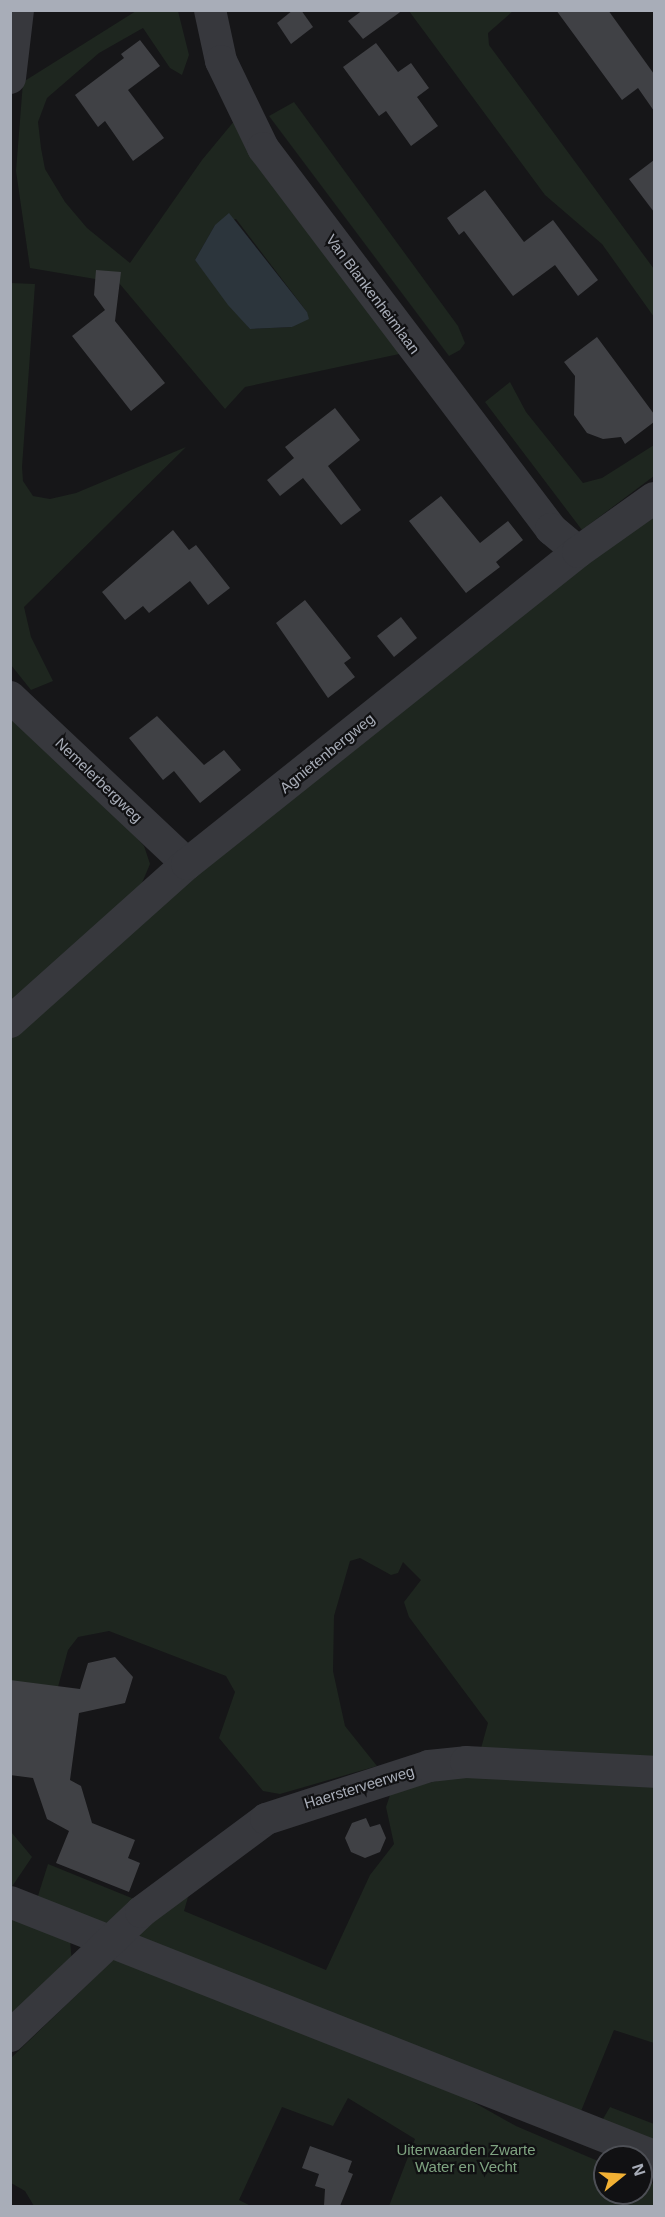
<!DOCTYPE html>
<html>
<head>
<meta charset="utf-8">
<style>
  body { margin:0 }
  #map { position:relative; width:665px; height:2217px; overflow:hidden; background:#161618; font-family:Helvetica,sans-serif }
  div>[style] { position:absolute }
  .green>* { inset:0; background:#1e261f }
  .water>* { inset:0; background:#2c353c }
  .building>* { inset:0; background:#404145 }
  .minor>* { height:32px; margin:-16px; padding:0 16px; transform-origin:16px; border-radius:16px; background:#37383d }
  span { translate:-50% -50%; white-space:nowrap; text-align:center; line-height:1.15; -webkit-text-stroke:4.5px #111113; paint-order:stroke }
  .street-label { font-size:15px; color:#a8adb8 }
  .park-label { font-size:15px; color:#7fa381 }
  .frame { position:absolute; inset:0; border:12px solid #a8adb8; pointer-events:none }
  .north { position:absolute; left:593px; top:2145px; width:60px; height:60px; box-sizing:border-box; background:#111113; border:2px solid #4d4f55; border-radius:50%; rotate:72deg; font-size:16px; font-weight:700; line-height:24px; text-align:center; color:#a8adb8 }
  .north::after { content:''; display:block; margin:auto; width:21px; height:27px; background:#f2b134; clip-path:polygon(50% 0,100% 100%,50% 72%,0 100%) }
</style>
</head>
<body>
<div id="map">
  <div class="green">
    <i style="clip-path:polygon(evenodd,136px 11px,178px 11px,189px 55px,182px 75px,170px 68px,143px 28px,99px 53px,47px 98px,38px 122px,41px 148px,45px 169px,65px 202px,87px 228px,130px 263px,202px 160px,240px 114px,418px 350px,245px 387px,225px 409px,119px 283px,30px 268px,16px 171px,23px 82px,136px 11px,236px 219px,307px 312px,292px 327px,250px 329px,195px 260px,215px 225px,236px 219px)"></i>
    <i style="clip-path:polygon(409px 11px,513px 11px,488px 33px,489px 45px,654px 269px,654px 317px,602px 244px,545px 195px)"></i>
    <i style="clip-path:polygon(294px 102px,458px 326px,465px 343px,460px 350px,449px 356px,269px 116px)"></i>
    <i style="clip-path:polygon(10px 283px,35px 284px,22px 467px,23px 481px,33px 496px,50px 499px,76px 493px,186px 447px,24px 607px,31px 637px,53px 681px,31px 690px,11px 665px)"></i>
    <i style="clip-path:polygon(510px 382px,526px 412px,583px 483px,602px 478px,654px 445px,654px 476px,582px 530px,485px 402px)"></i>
    <i style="clip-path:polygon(654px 514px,654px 1759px,480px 1752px,488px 1723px,409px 1617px,404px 1602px,421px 1580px,403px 1562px,398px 1573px,391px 1575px,360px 1558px,350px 1561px,334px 1616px,333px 1671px,345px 1726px,377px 1766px,280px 1794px,263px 1791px,219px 1738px,235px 1692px,226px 1676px,109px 1631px,78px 1637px,68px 1650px,58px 1687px,11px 1685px,11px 1034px,139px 919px,422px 689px)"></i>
    <i style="clip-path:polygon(11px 715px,129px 829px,144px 846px,150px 864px,139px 890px,11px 1004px)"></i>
    <i style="clip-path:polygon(508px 1776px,654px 1784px,654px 2043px,614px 2030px,579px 2116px,138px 1945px,138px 1930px,190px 1890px,184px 1911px,326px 1970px,370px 1875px,394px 1844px,386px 1807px,391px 1792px,449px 1778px)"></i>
    <i style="clip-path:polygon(10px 1825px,12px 1833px,32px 1857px,11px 1888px)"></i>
    <i style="clip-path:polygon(48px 1864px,139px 1901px,110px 1926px,37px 1899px)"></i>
    <i style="clip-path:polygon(11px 1914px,70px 1940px,72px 1963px,11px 2018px)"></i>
    <i style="clip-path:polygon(117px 1956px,443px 2085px,516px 2126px,605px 2164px,605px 2193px,641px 2193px,641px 2179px,654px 2184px,654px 2206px,389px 2206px,415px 2139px,348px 2098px,333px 2126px,282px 2107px,239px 2200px,251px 2206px,34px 2206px,25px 2191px,11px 2183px,10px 2059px)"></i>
    <i style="clip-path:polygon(610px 2107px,654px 2124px,654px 2146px,600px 2124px)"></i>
  </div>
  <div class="water">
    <i style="clip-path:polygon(229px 213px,307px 312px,309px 319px,292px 327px,250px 329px,228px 305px,195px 260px,215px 225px)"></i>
  </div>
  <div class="building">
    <i style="clip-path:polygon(293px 10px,301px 10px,313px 27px,291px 44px,277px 23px)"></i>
    <i style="clip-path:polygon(363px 10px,403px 10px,363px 39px,348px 21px)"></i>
    <i style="clip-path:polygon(556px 10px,608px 10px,654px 74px,654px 111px,638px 88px,622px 100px)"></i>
    <i style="clip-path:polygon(140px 40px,160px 66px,128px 90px,164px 138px,133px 161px,105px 121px,98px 127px,75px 95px,124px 58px,121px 54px)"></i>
    <i style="clip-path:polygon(376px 43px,398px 72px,411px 63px,429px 88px,417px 97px,438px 126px,411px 146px,386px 111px,379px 116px,343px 67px)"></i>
    <i style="clip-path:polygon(654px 160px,654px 212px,629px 179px)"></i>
    <i style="clip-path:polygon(485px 190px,524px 242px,553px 220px,598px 280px,578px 296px,555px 265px,513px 296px,464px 231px,459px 235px,447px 218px)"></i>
    <i style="clip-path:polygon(96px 270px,121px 272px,115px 321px,165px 383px,131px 411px,72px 336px,105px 310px,94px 295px)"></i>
    <i style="clip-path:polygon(597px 337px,654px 414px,654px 422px,625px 444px,621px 437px,603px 439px,587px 433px,574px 415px,575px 376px,564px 362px)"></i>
    <i style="clip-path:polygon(335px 408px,360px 440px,328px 466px,361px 510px,341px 525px,303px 478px,280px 496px,267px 480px,294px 458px,285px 447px)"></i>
    <i style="clip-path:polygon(441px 496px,480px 543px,508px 521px,523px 540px,496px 562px,500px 567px,466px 593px,409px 521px)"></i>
    <i style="clip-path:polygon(173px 530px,189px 550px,196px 545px,230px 588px,208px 605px,190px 581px,149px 613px,143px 606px,125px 620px,102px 592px)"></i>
    <i style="clip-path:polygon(305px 600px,351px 658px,344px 663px,355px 677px,328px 698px,276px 623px)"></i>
    <i style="clip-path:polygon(401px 617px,417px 638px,394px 657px,377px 636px)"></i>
    <i style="clip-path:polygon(157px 716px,204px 765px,224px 750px,241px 770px,200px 803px,174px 771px,163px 780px,129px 738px)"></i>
    <i style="clip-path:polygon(115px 1657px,133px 1677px,125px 1703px,79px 1713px,70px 1780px,81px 1786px,92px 1823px,135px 1840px,128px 1858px,140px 1863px,129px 1892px,56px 1863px,69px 1831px,47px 1819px,33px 1778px,10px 1775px,10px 1680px,80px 1689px,88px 1663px)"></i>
    <i style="clip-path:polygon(366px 1818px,370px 1827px,380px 1824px,386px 1838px,380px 1852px,365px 1858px,351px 1852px,345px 1838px,352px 1823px)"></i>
    <i style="clip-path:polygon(310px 2146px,352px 2161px,348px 2172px,353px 2174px,340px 2206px,324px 2206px,325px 2189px,315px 2186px,319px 2174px,302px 2168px)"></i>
  </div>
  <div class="minor">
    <i style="left:210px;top:10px;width:52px;rotate:77.8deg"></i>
    <i style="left:221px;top:61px;width:97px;rotate:64.2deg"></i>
    <i style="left:263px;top:148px;width:478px;rotate:52.9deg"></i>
    <i style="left:551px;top:529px;width:35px;rotate:40deg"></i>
    <i style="left:10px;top:78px;width:68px;rotate:-83.3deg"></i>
    <i style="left:10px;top:697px;width:243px;rotate:43.3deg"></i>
    <i style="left:10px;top:1022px;width:237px;rotate:-41.8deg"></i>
    <i style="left:187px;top:864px;width:500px;rotate:-38.59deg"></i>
    <i style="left:578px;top:552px;width:93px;rotate:-35.4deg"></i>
    <i style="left:10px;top:1902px;width:692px;rotate:21.52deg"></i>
    <i style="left:10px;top:2036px;width:180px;rotate:-43.4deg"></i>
    <i style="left:141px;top:1912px;width:156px;rotate:-36.6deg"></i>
    <i style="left:266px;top:1819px;width:171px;rotate:-18deg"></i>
    <i style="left:429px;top:1766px;width:37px;rotate:-6deg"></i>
    <i style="left:466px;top:1762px;width:188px;rotate:3deg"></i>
  </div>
  <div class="street-label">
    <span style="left:373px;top:294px;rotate:53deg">Van Blankenheimlaan</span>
    <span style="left:327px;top:753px;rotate:-39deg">Agnietenbergweg</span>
    <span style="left:99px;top:780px;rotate:44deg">Nemelerbergweg</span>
    <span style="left:359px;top:1787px;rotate:-17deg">Haersterveerweg</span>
  </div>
  <div class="park-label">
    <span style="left:466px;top:2158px">Uiterwaarden Zwarte<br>Water en Vecht</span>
  </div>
  <div class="frame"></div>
  <div class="north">N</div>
</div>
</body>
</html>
